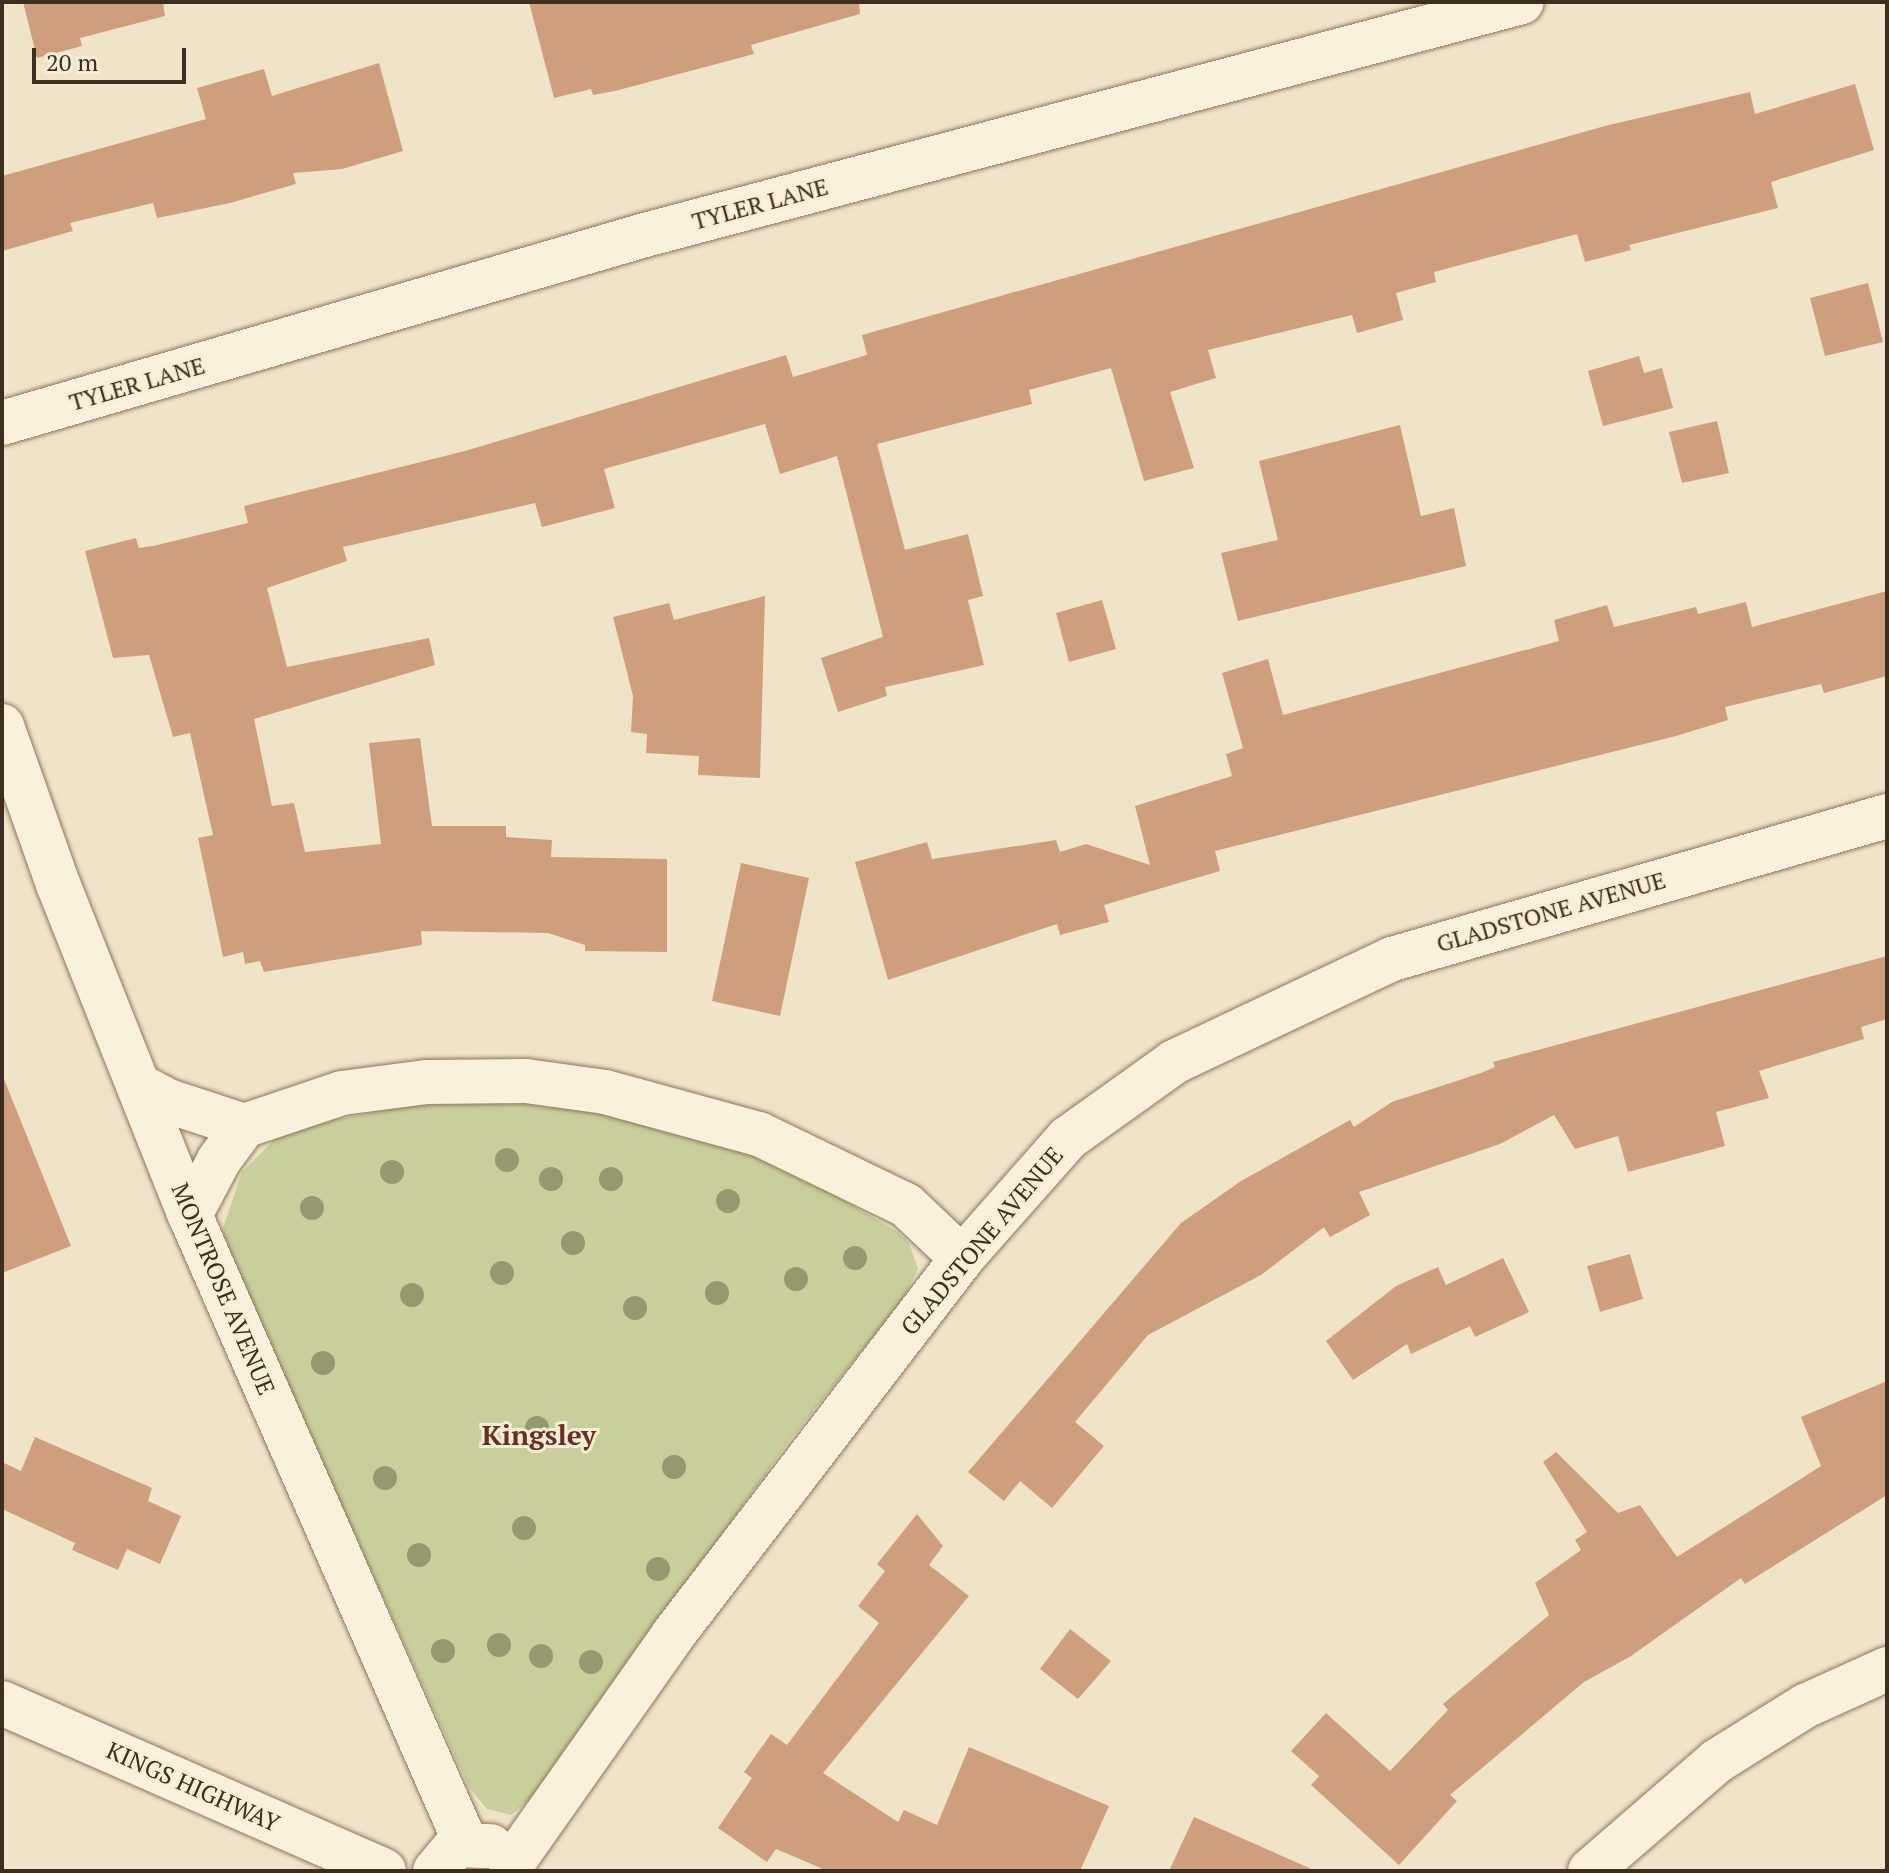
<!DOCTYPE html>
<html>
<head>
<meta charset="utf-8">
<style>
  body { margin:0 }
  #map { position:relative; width:1889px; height:1873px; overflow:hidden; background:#f0e4c8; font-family:"PT Serif",serif }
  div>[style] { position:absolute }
  .green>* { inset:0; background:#c9cf9b }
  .building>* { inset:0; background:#cf9f7d }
  .roads { filter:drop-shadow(0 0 2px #8d765c) drop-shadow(0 0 2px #8d765c) }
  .street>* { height:44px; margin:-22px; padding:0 22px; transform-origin:22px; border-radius:22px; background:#faf1dc }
  .trees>* { width:24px; height:24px; margin:-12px; border-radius:50%; background:#96986f }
  span { translate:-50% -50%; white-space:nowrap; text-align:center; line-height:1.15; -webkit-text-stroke:6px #f7eed8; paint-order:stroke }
  .street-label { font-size:24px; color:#3d2e20 }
  .quarter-label { font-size:28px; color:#6b2e1e; font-weight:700 }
  .frame { position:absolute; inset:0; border:4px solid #3d2e20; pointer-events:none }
  .scale { position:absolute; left:32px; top:48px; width:154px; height:36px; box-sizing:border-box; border:4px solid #3d2e20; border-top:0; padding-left:10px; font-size:24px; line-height:28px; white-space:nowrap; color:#3d2e20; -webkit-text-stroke:6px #f7eed8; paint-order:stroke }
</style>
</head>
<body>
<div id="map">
  <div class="green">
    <i style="clip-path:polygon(493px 1100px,592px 1107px,695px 1133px,783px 1165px,898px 1232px,909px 1243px,918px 1269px,903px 1299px,790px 1440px,532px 1798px,511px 1815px,487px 1809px,469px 1787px,228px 1255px,223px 1228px,242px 1172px,276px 1138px,299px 1127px,403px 1106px)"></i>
  </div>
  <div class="building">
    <i style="clip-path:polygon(23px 2px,163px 2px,165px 16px,80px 38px,82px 46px,37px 58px)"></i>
    <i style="clip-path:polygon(529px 2px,859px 2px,860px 14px,751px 45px,754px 54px,615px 91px,593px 95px,591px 89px,554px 98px)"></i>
    <i style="clip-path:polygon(379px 63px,403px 151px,342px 169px,293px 173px,296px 184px,230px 203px,157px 218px,153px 203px,70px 223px,73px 231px,2px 251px,2px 176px,206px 119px,197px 88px,264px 69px,272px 96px)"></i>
    <i style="clip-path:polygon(1855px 84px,1874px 150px,1771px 182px,1778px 208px,1629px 245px,1631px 250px,1585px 262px,1577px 234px,1434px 272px,1436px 282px,1396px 293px,1403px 320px,1357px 333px,1352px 315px,1208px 350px,1216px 378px,1170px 392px,1194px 468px,1144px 481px,1111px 368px,1029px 390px,1032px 404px,877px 444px,905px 550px,968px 534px,983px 596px,968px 600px,984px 665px,885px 687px,887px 696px,838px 712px,821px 658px,883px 637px,837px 456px,780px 474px,765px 424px,604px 469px,615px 508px,542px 527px,535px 503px,343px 547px,347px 561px,267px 588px,287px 667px,429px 638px,435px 665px,254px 719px,272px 806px,294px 803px,305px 852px,381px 844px,369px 743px,420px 738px,432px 826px,506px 826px,506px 837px,552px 840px,551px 857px,667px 859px,667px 952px,585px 951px,585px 945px,548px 933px,421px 931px,422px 945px,264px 972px,260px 961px,245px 964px,243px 952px,223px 957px,198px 838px,213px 835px,190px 733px,173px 737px,149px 655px,113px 658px,85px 551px,136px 538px,139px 548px,153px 546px,248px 523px,244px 506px,465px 451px,786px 355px,793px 377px,867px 355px,862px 335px,1605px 126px,1750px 92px,1755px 114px)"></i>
    <i style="clip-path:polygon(1868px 283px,1883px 342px,1825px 356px,1810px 298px)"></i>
    <i style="clip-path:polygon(1639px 356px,1644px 373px,1662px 368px,1673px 408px,1603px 426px,1588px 371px)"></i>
    <i style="clip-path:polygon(1717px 421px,1729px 473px,1682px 483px,1669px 432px)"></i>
    <i style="clip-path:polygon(1400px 425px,1421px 516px,1454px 508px,1466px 566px,1238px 621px,1221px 553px,1278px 540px,1259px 461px)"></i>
    <i style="clip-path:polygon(1887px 591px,1887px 676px,1824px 693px,1821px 684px,1725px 707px,1728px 720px,1676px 736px,1215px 851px,1220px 871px,1104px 905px,1109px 922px,1060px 935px,1057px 924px,888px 980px,855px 862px,927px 842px,932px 859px,1056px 840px,1060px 852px,1086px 844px,1150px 865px,1135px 806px,1232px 776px,1226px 754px,1243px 748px,1222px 673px,1268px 659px,1283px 715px,1559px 641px,1554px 620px,1607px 605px,1614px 627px,1696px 607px,1698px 614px,1746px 602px,1752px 627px)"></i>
    <i style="clip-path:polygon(765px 596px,760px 778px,698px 775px,699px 756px,646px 753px,647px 734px,631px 732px,633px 696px,613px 617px,669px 603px,674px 620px)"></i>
    <i style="clip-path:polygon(1102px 600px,1116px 649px,1069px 662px,1056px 613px)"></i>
    <i style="clip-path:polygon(741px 863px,809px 878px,780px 1016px,712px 1001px)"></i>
    <i style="clip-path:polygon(1887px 956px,1887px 1019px,1861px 1027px,1864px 1039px,1759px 1071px,1769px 1098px,1716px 1112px,1725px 1146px,1628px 1172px,1618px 1136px,1575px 1149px,1554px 1115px,1500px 1144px,1359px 1192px,1370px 1215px,1330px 1237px,1324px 1227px,1261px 1275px,1148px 1335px,1075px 1422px,1104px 1446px,1052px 1508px,1020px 1481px,1004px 1501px,968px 1472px,1181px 1223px,1241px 1181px,1350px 1120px,1354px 1127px,1392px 1102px,1481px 1073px,1495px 1067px,1493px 1062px)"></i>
    <i style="clip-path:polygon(4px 1079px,71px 1246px,2px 1273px,2px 1080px)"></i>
    <i style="clip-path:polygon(1630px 1254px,1643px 1299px,1600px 1312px,1587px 1266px)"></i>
    <i style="clip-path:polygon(1503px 1258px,1529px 1312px,1475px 1337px,1470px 1326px,1411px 1354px,1407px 1344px,1353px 1380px,1326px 1341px,1396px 1286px,1438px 1267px,1446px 1285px)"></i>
    <i style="clip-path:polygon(1887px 1381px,1887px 1495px,1745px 1584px,1741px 1578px,1631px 1656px,1584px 1682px,1450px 1795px,1457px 1801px,1399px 1865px,1311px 1785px,1319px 1776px,1291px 1751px,1326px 1713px,1390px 1771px,1448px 1710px,1443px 1704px,1549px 1615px,1535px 1583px,1581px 1550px,1575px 1540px,1587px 1532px,1543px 1462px,1556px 1452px,1618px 1513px,1640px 1505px,1677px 1557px,1821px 1466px,1801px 1417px)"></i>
    <i style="clip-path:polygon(35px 1437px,152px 1488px,148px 1501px,181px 1516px,160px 1564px,127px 1549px,118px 1570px,72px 1550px,75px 1543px,2px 1509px,2px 1462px,21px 1471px)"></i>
    <i style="clip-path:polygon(917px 1514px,943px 1546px,929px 1565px,969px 1596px,823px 1773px,898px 1822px,904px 1810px,937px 1825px,969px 1747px,1109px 1806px,1080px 1871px,828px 1871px,776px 1849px,767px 1862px,718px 1828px,752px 1778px,744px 1772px,771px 1734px,787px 1745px,879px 1623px,858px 1606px,885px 1571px,877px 1564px)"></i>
    <i style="clip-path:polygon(1070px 1629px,1111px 1661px,1078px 1699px,1040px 1669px)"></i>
    <i style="clip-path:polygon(1194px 1817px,1316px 1871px,1169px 1871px)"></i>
  </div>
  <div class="roads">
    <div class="street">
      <i style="left:2px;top:423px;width:670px;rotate:-16.3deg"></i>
      <i style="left:645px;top:235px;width:907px;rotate:-14.88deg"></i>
      <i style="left:2px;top:726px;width:168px;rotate:70.5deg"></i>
      <i style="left:58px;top:884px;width:356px;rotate:68.3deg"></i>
      <i style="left:190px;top:1215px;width:687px;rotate:66.31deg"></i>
      <i style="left:138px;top:1085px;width:34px;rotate:28deg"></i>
      <i style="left:168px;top:1101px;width:80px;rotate:18.2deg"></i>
      <i style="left:190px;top:1215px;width:62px;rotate:-62.2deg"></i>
      <i style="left:219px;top:1160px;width:42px;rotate:-53.7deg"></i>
      <i style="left:244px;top:1126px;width:103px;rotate:-18.6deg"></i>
      <i style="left:342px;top:1093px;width:86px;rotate:-7.4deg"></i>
      <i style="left:427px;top:1082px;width:99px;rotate:-0.6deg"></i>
      <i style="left:526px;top:1081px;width:80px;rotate:7.9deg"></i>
      <i style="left:605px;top:1092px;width:160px;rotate:15.3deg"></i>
      <i style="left:759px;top:1134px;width:163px;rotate:25.8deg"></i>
      <i style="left:906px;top:1205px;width:77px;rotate:43.4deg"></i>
      <i style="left:2px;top:1703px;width:417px;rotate:23.7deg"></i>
      <i style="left:511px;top:1865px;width:281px;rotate:-54.8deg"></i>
      <i style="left:673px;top:1635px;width:475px;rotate:-52.5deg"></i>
      <i style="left:962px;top:1258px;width:160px;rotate:-48.5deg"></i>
      <i style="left:1068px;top:1138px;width:130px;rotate:-35.6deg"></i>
      <i style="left:1174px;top:1062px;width:241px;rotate:-25.3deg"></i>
      <i style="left:1392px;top:959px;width:515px;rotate:-16.11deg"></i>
      <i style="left:435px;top:1871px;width:34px;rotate:-50deg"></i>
      <i style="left:457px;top:1845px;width:34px;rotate:2deg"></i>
      <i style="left:1590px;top:1871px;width:168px;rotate:-40.9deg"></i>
      <i style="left:1717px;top:1761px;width:104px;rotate:-32deg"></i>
      <i style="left:1805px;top:1706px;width:90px;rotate:-24.3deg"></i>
    </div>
  </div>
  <div class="trees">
    <i style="left:507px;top:1160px"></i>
    <i style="left:392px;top:1172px"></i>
    <i style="left:551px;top:1179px"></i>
    <i style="left:611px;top:1179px"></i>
    <i style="left:728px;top:1201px"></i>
    <i style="left:312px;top:1208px"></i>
    <i style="left:573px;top:1243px"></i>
    <i style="left:855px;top:1258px"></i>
    <i style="left:502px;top:1273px"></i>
    <i style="left:796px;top:1279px"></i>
    <i style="left:717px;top:1293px"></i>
    <i style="left:412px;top:1295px"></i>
    <i style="left:635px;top:1308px"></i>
    <i style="left:323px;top:1363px"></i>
    <i style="left:537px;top:1428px"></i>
    <i style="left:674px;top:1467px"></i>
    <i style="left:385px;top:1478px"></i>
    <i style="left:524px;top:1528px"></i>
    <i style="left:419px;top:1555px"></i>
    <i style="left:658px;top:1569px"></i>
    <i style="left:499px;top:1645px"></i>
    <i style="left:443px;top:1651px"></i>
    <i style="left:541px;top:1656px"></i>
    <i style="left:591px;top:1662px"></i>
  </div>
  <div class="street-label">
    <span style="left:760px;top:204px;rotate:-15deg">TYLER LANE</span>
    <span style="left:137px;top:384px;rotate:-16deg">TYLER LANE</span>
    <span style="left:1551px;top:912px;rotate:-16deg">GLADSTONE AVENUE</span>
    <span style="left:982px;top:1241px;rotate:-50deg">GLADSTONE AVENUE</span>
    <span style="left:223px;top:1289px;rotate:67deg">MONTROSE AVENUE</span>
    <span style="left:193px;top:1787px;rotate:24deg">KINGS HIGHWAY</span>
  </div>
  <div class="quarter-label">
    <span style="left:539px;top:1435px">Kingsley</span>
  </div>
  <div class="frame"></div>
  <div class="scale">20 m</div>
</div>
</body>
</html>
